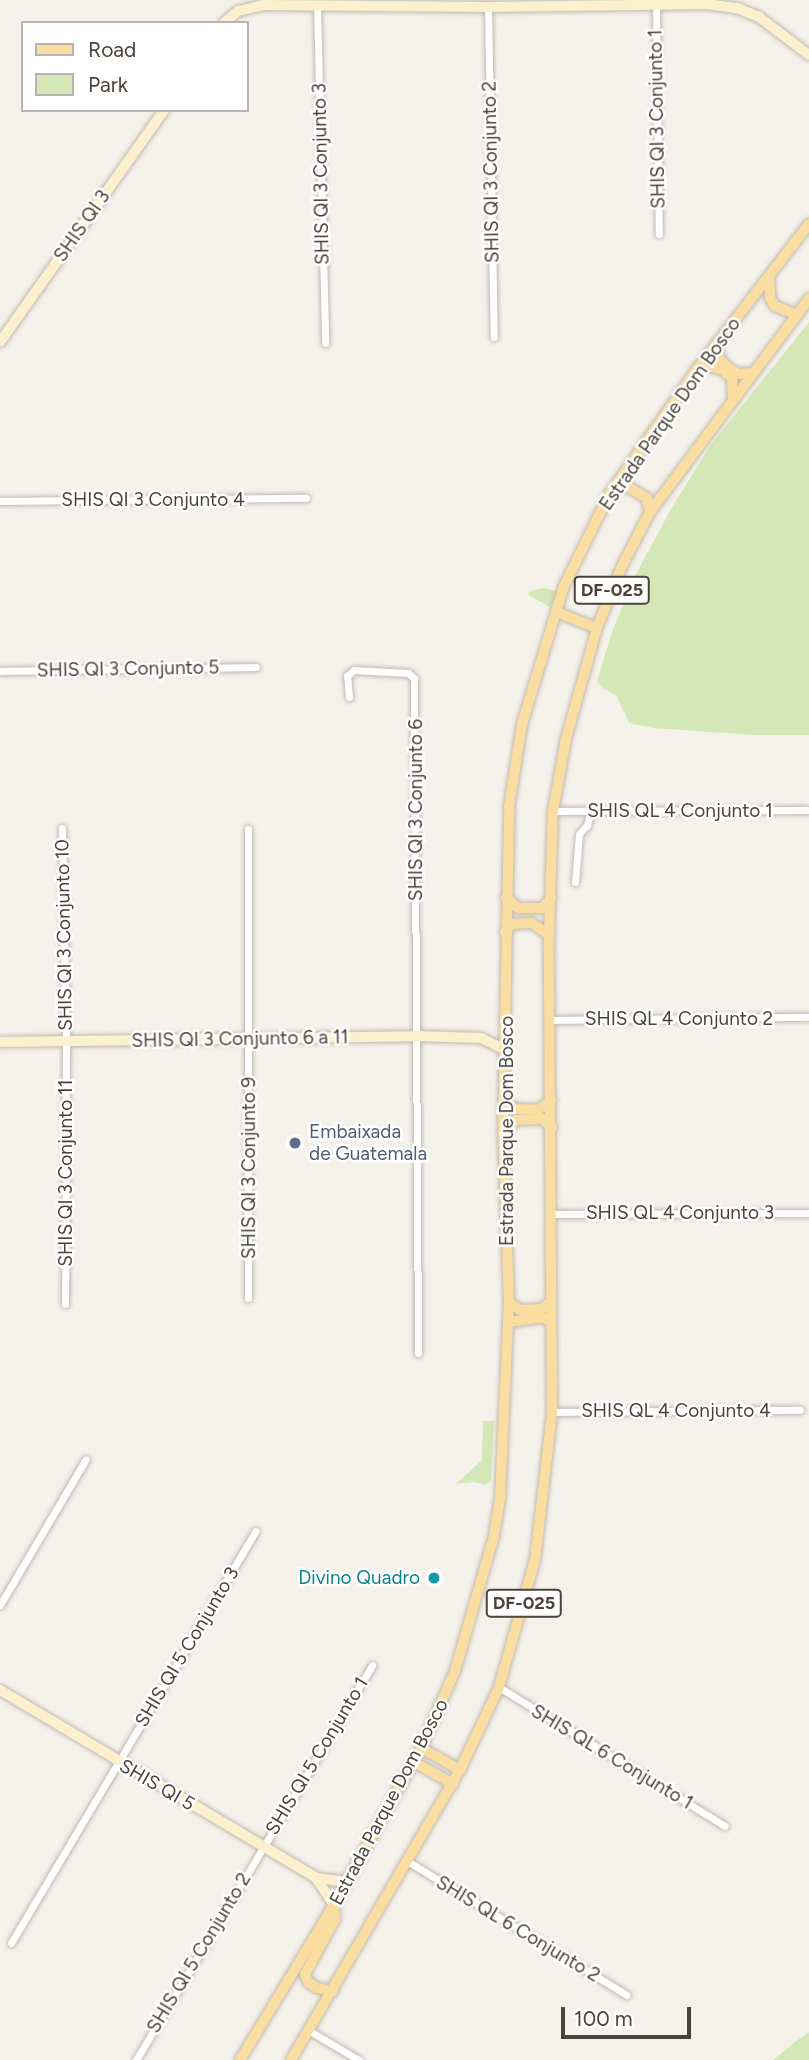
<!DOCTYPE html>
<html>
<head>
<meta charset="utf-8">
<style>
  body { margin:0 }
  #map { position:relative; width:809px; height:2060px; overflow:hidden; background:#f5f2ec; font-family:Figtree,sans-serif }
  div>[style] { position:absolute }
  .green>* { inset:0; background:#d3e7b7 }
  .roads { filter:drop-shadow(0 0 2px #c1baaf) drop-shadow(0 0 2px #c1baaf) }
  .street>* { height:7px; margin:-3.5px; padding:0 3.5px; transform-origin:3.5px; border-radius:3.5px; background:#fff }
  .secondary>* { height:10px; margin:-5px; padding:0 5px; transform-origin:5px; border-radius:5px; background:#fcf0cf }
  .primary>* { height:10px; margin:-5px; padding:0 5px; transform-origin:5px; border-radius:5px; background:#fadda1 }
  .dots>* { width:19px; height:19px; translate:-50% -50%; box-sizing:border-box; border:4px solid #fff; border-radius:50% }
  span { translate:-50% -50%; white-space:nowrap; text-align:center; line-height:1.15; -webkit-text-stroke:5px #fff; paint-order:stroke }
  .shield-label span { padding:2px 5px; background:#fff; border:2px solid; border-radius:5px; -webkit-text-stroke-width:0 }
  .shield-label { font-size:18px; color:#4a433a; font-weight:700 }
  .street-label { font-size:19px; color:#4a433a }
  .service-label { font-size:19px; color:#4e5e75 }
  .left { translate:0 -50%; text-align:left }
  .culture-label { font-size:19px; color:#0d838f }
  .right { translate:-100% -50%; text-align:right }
  .legend { position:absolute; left:21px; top:21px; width:228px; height:91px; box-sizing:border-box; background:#fff; border:2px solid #b7b4b0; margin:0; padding:9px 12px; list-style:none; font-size:21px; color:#4a433a }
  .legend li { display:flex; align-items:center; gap:14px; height:35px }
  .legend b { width:35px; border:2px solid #b7b4b0 }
  .scale { position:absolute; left:561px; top:2007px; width:130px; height:32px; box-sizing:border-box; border:4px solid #4a433a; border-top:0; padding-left:9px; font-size:21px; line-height:24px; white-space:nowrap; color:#4a433a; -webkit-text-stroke:5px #fff; paint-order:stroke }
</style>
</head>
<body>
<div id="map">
  <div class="green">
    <i style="clip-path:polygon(809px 322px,809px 735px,754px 735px,653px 728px,629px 723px,616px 695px,602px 688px,597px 681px,612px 632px,636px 574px,671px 509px,710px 446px)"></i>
    <i style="clip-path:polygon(543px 588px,557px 591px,550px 607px,528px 595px,530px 591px)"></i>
    <i style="clip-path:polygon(483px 1421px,494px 1421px,491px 1480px,486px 1485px,475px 1482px,456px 1484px,482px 1460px)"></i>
    <i style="clip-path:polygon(809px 2032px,809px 2060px,773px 2060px,795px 2042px)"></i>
  </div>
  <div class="roads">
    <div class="street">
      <i style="left:656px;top:4px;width:230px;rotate:89.3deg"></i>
      <i style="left:317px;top:6px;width:337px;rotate:88.6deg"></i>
      <i style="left:488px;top:7px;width:330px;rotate:89deg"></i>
      <i style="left:0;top:501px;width:306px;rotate:-0.6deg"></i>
      <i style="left:0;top:671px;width:256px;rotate:-0.9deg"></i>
      <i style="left:349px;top:697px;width:21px;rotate:-95deg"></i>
      <i style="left:347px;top:676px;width:9px;rotate:-41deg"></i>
      <i style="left:354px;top:670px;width:54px;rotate:3.2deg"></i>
      <i style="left:408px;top:673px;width:8px;rotate:40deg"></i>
      <i style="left:414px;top:678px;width:675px;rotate:89.66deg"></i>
      <i style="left:553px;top:811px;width:254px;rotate:-0.2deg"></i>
      <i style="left:62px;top:828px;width:214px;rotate:88.9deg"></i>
      <i style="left:66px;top:1042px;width:262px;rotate:90.2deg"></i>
      <i style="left:248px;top:829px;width:469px;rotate:90deg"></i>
      <i style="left:575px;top:882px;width:48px;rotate:-85.2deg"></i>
      <i style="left:579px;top:834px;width:12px;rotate:-48deg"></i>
      <i style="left:587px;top:825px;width:15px;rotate:-74deg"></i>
      <i style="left:550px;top:1020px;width:259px;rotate:-0.7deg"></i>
      <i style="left:551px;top:1214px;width:258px;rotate:-0.2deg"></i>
      <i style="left:552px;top:1412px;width:248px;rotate:-0.5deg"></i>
      <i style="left:0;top:1605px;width:169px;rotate:-59.5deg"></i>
      <i style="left:499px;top:1687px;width:265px;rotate:31.6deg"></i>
      <i style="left:409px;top:1862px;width:255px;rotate:31.4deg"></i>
      <i style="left:11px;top:1943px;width:479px;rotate:-59.3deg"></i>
      <i style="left:308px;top:2030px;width:59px;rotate:30.5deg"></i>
      <i style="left:136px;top:2060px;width:460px;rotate:-59.1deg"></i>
    </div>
    <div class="secondary">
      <i style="left:224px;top:23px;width:18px;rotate:-41deg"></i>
      <i style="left:238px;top:11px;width:27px;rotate:-13deg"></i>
      <i style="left:264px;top:5px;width:224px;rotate:0.5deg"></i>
      <i style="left:488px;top:7px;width:219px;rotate:-0.8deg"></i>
      <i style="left:707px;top:4px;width:30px;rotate:8deg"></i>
      <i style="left:737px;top:8px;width:24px;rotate:22deg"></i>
      <i style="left:759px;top:17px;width:63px;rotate:37.2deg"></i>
      <i style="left:0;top:342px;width:284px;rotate:-54.7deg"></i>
      <i style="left:0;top:1042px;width:416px;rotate:-0.8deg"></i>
      <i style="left:416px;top:1036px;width:65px;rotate:1.8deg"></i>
      <i style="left:481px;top:1038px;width:28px;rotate:26deg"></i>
      <i style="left:0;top:1690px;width:368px;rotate:30.7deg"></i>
      <i style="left:316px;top:1878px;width:31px;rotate:7deg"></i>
      <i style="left:316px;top:1878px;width:32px;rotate:56deg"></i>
    </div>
    <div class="primary">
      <i style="left:769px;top:276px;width:22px;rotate:87deg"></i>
      <i style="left:770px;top:298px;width:9px;rotate:58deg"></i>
      <i style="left:775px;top:306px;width:24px;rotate:22deg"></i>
      <i style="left:717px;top:344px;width:14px;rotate:82deg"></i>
      <i style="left:719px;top:358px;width:12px;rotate:48deg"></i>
      <i style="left:727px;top:367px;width:13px;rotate:32deg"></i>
      <i style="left:738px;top:374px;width:15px;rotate:-4deg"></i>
      <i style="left:698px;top:368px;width:9px;rotate:-13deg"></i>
      <i style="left:707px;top:366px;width:16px;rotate:14deg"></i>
      <i style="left:723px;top:370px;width:12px;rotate:42deg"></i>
      <i style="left:732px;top:378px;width:21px;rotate:87deg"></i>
      <i style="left:614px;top:490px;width:12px;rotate:-24deg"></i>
      <i style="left:625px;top:485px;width:26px;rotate:31deg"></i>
      <i style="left:647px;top:498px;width:14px;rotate:78deg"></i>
      <i style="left:556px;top:612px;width:44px;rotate:21.3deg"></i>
      <i style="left:506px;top:897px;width:16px;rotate:43deg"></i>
      <i style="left:518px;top:908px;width:24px"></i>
      <i style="left:542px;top:908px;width:13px;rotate:-45deg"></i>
      <i style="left:505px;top:932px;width:11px;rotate:-49deg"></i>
      <i style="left:512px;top:924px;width:20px;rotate:-3deg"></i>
      <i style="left:532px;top:923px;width:21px;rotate:35deg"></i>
      <i style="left:504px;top:1100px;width:14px;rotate:39deg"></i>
      <i style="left:515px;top:1109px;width:23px;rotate:2deg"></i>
      <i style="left:538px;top:1110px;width:16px;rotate:-35deg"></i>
      <i style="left:504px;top:1132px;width:17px;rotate:-45deg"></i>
      <i style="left:516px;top:1120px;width:26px;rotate:-2deg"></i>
      <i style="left:542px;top:1119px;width:13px;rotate:39deg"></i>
      <i style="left:509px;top:1302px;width:14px;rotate:36deg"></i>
      <i style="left:520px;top:1310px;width:21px;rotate:-3deg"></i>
      <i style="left:541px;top:1309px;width:12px;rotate:-35deg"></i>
      <i style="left:509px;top:1322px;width:34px;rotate:-8deg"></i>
      <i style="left:543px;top:1317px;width:9px;rotate:32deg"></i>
      <i style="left:421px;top:1748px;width:45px;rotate:29.4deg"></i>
      <i style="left:414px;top:1762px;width:45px;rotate:29.4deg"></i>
      <i style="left:333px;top:1991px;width:16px;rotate:-169deg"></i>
      <i style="left:317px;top:1988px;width:11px;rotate:-146deg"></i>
      <i style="left:308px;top:1982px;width:9px;rotate:-111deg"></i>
      <i style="left:305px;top:1974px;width:63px;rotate:-61.4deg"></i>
      <i style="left:335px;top:1919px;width:14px;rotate:-94deg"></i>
      <i style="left:240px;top:2060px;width:181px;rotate:-58.8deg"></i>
      <i style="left:334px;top:1905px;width:179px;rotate:-61deg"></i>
      <i style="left:421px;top:1748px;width:84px;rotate:-66.2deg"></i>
      <i style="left:455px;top:1671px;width:141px;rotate:-73.9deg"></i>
      <i style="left:494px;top:1536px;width:37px;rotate:-81deg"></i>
      <i style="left:500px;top:1499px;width:197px;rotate:-87.4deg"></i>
      <i style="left:509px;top:1302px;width:170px;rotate:-92deg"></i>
      <i style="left:503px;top:1132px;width:325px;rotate:-88.9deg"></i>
      <i style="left:509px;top:807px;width:84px;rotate:-81.1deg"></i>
      <i style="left:522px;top:724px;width:117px;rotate:-73.1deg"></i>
      <i style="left:556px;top:612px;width:27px;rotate:-73deg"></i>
      <i style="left:564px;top:586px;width:104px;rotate:-63.7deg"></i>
      <i style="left:610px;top:493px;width:153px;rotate:-54.9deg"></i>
      <i style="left:698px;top:368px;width:182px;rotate:-52.4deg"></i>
      <i style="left:291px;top:2060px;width:336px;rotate:-59.8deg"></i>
      <i style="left:460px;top:1770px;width:92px;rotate:-64.8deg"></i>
      <i style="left:499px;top:1687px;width:132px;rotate:-74.2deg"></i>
      <i style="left:535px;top:1560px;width:149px;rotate:-83.4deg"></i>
      <i style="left:552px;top:1412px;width:477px;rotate:-90.4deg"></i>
      <i style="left:549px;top:935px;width:124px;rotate:-88.2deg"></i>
      <i style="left:553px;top:811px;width:73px;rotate:-79.8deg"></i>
      <i style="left:566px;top:739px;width:115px;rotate:-74.4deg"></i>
      <i style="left:597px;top:628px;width:67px;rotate:-68deg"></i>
      <i style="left:622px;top:566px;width:61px;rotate:-62.6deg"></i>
      <i style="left:650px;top:512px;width:266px;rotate:-53.3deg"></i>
    </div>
  </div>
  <div class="dots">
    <i style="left:295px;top:1143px;background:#5c6f8a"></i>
    <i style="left:434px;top:1578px;background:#0f9aa8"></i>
  </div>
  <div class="shield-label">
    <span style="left:612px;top:590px">DF-025</span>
    <span style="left:524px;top:1603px">DF-025</span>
  </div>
  <div class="street-label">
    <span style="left:657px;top:119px;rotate:-91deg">SHIS QI 3 Conjunto 1</span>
    <span style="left:491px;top:172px;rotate:-91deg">SHIS QI 3 Conjunto 2</span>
    <span style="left:321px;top:174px;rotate:-91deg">SHIS QI 3 Conjunto 3</span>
    <span style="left:82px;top:226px;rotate:-55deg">SHIS QI 3</span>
    <span style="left:670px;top:414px;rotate:-55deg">Estrada Parque Dom Bosco</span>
    <span style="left:153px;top:500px">SHIS QI 3 Conjunto 4</span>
    <span style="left:128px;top:669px;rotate:-1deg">SHIS QI 3 Conjunto 5</span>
    <span style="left:416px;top:810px;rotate:-90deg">SHIS QI 3 Conjunto 6</span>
    <span style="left:680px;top:811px">SHIS QL 4 Conjunto 1</span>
    <span style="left:64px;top:935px;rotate:-91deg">SHIS QI 3 Conjunto 10</span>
    <span style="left:679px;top:1019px">SHIS QL 4 Conjunto 2</span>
    <span style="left:240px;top:1039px;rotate:-1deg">SHIS QI 3 Conjunto 6 a 11</span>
    <span style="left:507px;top:1131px;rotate:-90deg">Estrada Parque Dom Bosco</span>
    <span style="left:249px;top:1168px;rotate:-90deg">SHIS QI 3 Conjunto 9</span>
    <span style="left:66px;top:1173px;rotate:-90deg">SHIS QI 3 Conjunto 11</span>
    <span style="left:680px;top:1213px">SHIS QL 4 Conjunto 3</span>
    <span style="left:676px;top:1411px">SHIS QL 4 Conjunto 4</span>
    <span style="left:187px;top:1647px;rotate:-59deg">SHIS QI 5 Conjunto 3</span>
    <span style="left:317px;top:1756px;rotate:-59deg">SHIS QI 5 Conjunto 1</span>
    <span style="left:612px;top:1757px;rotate:31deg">SHIS QL 6 Conjunto 1</span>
    <span style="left:157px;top:1785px;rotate:30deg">SHIS QI 5</span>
    <span style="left:389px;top:1802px;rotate:-62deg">Estrada Parque Dom Bosco</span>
    <span style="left:518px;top:1929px;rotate:31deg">SHIS QL 6 Conjunto 2</span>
    <span style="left:199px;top:1953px;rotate:-59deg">SHIS QI 5 Conjunto 2</span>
  </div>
  <div class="service-label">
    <span class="left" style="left:309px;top:1143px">Embaixada<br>de Guatemala</span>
  </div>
  <div class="culture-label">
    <span class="right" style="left:420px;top:1578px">Divino Quadro</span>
  </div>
  <ul class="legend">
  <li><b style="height:9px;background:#fadda1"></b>Road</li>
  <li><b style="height:19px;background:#d3e7b7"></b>Park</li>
  </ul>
  <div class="scale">100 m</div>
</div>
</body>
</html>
